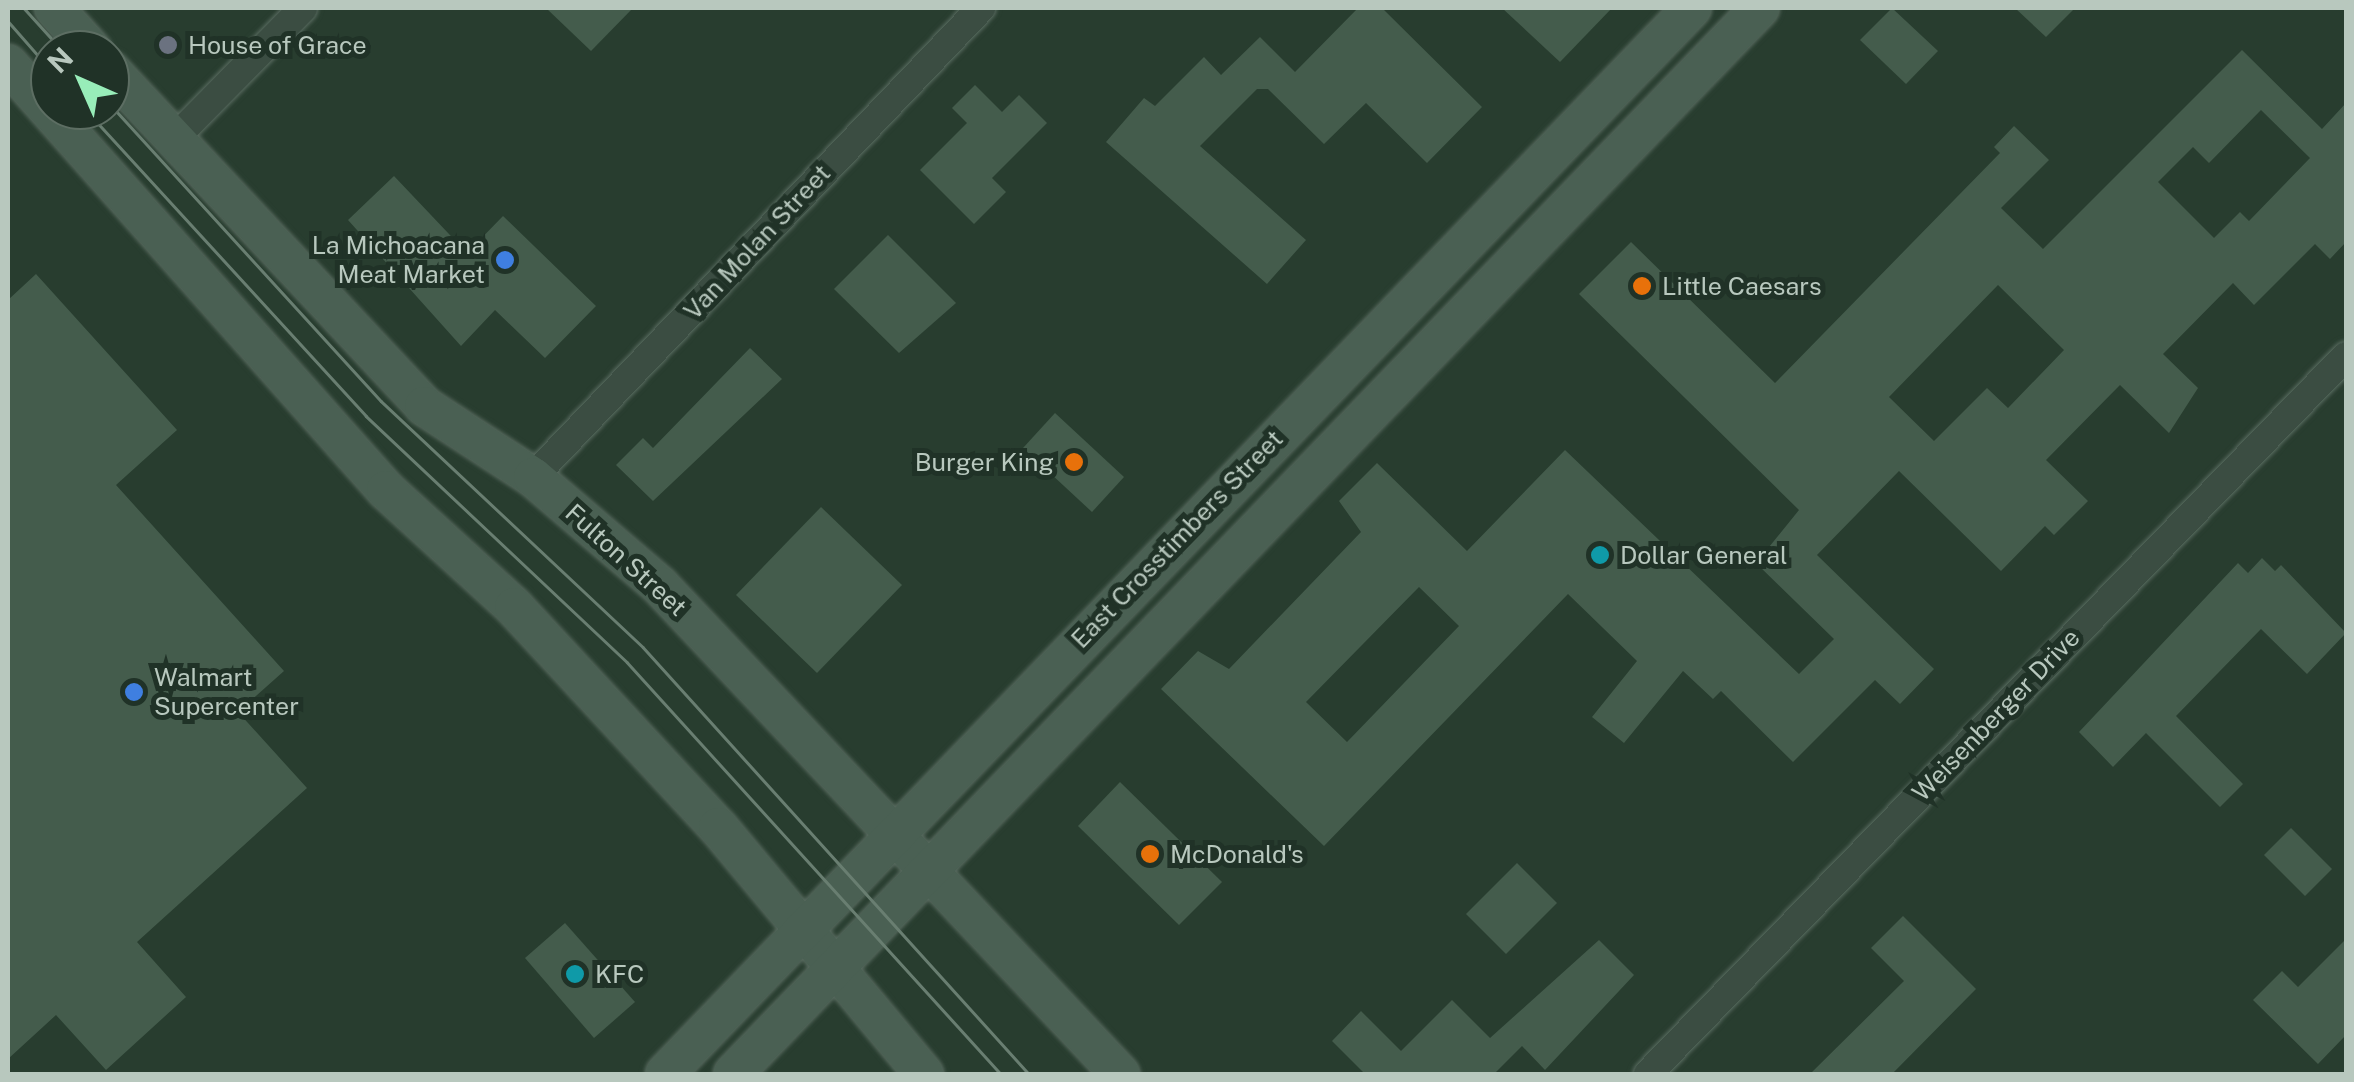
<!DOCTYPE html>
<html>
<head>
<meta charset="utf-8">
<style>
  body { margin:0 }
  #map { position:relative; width:2354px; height:1082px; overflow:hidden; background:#283d2f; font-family:"Public Sans",sans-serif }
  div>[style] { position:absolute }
  .building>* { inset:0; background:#445c4c }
  .roads { filter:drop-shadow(0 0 2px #596b60) drop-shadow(0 0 2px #596b60) }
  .street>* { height:28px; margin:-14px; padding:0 14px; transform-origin:14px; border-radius:14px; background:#3b4d42 }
  .secondary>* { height:38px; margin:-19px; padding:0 19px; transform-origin:19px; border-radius:19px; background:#4a6053 }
  .tram>* { height:2.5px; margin:-1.25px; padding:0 1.25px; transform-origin:1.25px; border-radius:1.25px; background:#697e71 }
  .dots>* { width:28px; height:28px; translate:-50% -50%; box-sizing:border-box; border:5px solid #203227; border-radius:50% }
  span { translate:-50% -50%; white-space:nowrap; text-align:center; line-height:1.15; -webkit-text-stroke:10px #203227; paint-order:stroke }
  .poi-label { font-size:25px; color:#b8c8be }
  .left { translate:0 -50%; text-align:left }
  .right { translate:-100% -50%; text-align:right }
  .street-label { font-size:25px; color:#b8c8be }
  .frame { position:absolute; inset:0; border:10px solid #b8c8be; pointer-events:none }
  .north { position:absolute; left:30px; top:30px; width:100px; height:100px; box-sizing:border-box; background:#203227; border:2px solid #5d6e63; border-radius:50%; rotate:315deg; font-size:28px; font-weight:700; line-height:40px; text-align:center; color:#b8c8be }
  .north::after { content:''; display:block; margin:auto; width:35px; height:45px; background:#98edb9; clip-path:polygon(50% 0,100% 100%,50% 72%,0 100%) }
</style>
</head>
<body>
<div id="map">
  <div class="building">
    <i style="clip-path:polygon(546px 8px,633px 8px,591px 51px)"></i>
    <i style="clip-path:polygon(1358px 8px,1382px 8px,1482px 107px,1427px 163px,1366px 103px,1324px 144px,1268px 89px,1257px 89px,1200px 146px,1306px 240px,1267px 284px,1106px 142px,1144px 98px,1155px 106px,1204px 57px,1221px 75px,1260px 37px,1295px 72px)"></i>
    <i style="clip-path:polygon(1502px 8px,1612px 8px,1560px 62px)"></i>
    <i style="clip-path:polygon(1892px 8px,1938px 51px,1906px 84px,1860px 40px)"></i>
    <i style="clip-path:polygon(2015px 8px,2075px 8px,2046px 37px)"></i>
    <i style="clip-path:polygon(evenodd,2242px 50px,2322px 129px,2346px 103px,2346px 242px,2330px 259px,2315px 244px,2254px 305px,2233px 283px,2163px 354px,2198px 388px,2169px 433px,2120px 385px,2046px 460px,2088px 501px,2054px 535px,2045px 526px,2001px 571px,1899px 471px,1817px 555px,1934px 669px,1900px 704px,1875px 680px,1793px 762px,1721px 691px,1713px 699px,1683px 671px,1624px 743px,1592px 717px,1637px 661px,1568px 594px,1324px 846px,1161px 689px,1198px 651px,1229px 669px,1361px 532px,1339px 501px,1377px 463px,1467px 551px,1565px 450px,1799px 674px,1834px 639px,1756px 563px,1799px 510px,1579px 294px,1631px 242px,1775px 383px,2000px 153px,1994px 147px,2014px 126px,2049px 160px,2001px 208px,2043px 249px,2242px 50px,2261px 110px,2310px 158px,2249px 221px,2240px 212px,2214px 238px,2158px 182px,2193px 147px,2209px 163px,2261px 110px,2242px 50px,1998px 285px,2064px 350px,2008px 408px,1987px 388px,1934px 441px,1889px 397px,1998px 285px,2242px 50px,1419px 587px,1459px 626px,1347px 742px,1306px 702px,1419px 587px)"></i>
    <i style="clip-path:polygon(975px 85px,1002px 112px,1019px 95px,1047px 123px,992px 178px,1006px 192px,974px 224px,920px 170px,967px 123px,952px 108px)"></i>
    <i style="clip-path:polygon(394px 176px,467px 253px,503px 216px,596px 306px,545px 358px,495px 310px,461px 346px,348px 220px)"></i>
    <i style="clip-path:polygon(888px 235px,956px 303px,899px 353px,834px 289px)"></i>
    <i style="clip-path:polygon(36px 274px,177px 430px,116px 485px,284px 671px,238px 712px,307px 788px,137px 942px,186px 997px,106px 1070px,56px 1015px,8px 1059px,8px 300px)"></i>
    <i style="clip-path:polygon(750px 348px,782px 379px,653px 501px,616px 465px,643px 438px,653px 448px)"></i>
    <i style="clip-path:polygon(1055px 413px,1124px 477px,1092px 512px,1023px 448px)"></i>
    <i style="clip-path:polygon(821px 507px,902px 585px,817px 673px,736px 595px)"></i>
    <i style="clip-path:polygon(2262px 558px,2275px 571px,2281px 565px,2346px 633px,2307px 674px,2261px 629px,2176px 716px,2243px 784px,2220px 807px,2146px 733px,2113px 767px,2079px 732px,2238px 563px,2248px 573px)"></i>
    <i style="clip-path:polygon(1120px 782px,1222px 882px,1179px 925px,1078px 826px)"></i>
    <i style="clip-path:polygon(2291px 828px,2332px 869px,2305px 896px,2264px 855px)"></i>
    <i style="clip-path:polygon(1517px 863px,1557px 903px,1506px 954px,1466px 914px)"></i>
    <i style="clip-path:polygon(1903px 916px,1976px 989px,1892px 1074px,1810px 1074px,1904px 981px,1871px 948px)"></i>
    <i style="clip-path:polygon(565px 923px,635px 1002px,594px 1038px,525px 958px)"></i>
    <i style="clip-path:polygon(2346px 939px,2346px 1035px,2318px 1064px,2253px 1000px,2282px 971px,2298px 987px)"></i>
    <i style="clip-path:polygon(1599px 940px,1634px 975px,1545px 1070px,1522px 1046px,1494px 1074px,1365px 1074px,1332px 1041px,1361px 1011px,1401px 1051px,1452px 1000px,1490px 1038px)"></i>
  </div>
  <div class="roads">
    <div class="street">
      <i style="left:173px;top:140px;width:185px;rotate:-45.4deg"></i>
      <i style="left:533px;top:477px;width:649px;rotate:-46.31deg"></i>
      <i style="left:1648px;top:1074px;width:1001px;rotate:-45.81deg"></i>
    </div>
    <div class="secondary">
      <i style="left:54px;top:8px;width:57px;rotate:47.9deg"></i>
      <i style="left:8px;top:64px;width:570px;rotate:48.42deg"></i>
      <i style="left:386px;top:490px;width:173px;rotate:42.4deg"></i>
      <i style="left:514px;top:607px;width:300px;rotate:47.2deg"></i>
      <i style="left:718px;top:827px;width:322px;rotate:50.2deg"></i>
      <i style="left:110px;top:70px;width:460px;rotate:46.9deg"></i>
      <i style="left:424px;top:406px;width:130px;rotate:33.1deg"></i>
      <i style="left:533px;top:477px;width:167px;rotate:40.6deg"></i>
      <i style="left:660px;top:586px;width:671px;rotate:46.69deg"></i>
      <i style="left:665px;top:1074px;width:1480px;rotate:-46.07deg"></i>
      <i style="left:733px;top:1074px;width:1480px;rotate:-46.07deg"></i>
    </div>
  </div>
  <div class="tram">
    <i style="left:24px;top:8px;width:57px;rotate:47.9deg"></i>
    <i style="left:8px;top:21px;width:64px;rotate:48.8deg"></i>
    <i style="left:110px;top:104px;width:402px;rotate:47.6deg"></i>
    <i style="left:381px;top:401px;width:359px;rotate:43.2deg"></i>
    <i style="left:643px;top:647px;width:576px;rotate:47.89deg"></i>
    <i style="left:86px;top:110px;width:415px;rotate:47.5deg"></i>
    <i style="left:366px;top:416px;width:359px;rotate:43.3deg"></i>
    <i style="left:627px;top:662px;width:556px;rotate:47.77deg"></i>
  </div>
  <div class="dots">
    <i style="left:168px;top:45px;background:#6b7280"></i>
    <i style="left:505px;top:260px;background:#3f7fe0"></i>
    <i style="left:1642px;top:286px;background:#e8710a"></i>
    <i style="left:1074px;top:462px;background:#e8710a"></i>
    <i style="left:1600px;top:555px;background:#0f9aa8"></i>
    <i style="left:134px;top:692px;background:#3f7fe0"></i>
    <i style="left:1150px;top:854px;background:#e8710a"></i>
    <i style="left:575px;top:974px;background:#0f9aa8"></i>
  </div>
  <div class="poi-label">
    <span class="left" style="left:188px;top:45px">House of Grace</span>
    <span class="right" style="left:485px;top:260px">La Michoacana<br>Meat Market</span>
    <span class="left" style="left:1662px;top:286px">Little Caesars</span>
    <span class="right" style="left:1054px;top:462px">Burger King</span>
    <span class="left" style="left:1620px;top:555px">Dollar General</span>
    <span class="left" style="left:154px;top:692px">Walmart<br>Supercenter</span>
    <span class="left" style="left:1170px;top:854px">McDonald's</span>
    <span class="left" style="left:595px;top:974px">KFC</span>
  </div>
  <div class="street-label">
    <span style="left:757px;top:242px;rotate:-47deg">Van Molan Street</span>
    <span style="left:1177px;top:539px;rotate:-46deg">East Crosstimbers Street</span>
    <span style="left:626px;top:560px;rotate:42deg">Fulton Street</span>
    <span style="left:1996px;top:715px;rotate:-46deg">Weisenberger Drive</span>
  </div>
  <div class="frame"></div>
  <div class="north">N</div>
</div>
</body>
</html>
